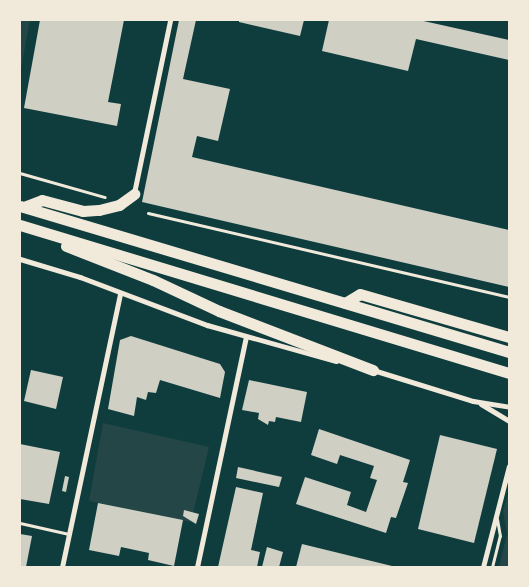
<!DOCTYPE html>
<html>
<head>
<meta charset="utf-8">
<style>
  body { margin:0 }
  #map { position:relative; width:529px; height:587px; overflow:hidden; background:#0f3d3e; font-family:"Varela Round",sans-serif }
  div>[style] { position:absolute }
  .green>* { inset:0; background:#244646 }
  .building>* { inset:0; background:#cfcfc3 }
  .path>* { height:2.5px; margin:-1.25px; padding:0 1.25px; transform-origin:1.25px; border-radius:1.25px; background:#f1e9da }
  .service>* { height:3px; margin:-1.5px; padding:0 1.5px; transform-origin:1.5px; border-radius:1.5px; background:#f1e9da }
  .minor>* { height:5px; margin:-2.5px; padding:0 2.5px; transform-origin:2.5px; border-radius:2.5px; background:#f1e9da }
  .trunk>* { height:11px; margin:-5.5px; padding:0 5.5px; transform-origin:5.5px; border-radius:5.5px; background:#f1e9da }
  span { translate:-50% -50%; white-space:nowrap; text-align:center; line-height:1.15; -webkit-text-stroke:5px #f1e9da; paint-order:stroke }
  .frame { position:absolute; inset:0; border:21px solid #f1e9da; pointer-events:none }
</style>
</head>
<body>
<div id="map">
  <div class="green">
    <i style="clip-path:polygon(20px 20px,30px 20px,20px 74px)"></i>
    <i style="clip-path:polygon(103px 423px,209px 447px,191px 522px,89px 501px)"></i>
    <i style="clip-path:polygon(509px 491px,509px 567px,499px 567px,507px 534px,503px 511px)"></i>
  </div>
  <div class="building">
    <i style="clip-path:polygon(40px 20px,124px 20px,108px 102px,121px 104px,117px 126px,24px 108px)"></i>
    <i style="clip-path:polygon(179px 20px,196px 20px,183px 79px,230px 89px,218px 141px,197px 136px,192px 157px,509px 230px,509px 287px,142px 202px)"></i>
    <i style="clip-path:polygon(239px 20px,304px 20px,300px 36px,239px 22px)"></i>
    <i style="clip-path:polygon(329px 20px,419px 20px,509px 40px,509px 60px,416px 39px,408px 71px,322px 51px)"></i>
    <i style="clip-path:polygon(131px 336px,220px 364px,225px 372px,220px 398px,160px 380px,156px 393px,148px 392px,146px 400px,137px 397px,134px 416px,108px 409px,120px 340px)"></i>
    <i style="clip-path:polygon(31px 370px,63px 377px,56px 409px,24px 401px)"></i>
    <i style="clip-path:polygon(249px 380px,307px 392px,301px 422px,276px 417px,275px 422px,269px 421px,268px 425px,258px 419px,259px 413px,242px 410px)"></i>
    <i style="clip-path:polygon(319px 429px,410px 460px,403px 482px,408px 483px,396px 518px,391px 517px,386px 533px,296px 504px,305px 477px,351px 492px,347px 505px,366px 512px,377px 480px,370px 478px,374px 466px,340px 455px,337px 464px,311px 455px)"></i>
    <i style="clip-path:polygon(440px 435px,497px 449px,474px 543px,418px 529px)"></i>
    <i style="clip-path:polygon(20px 444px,60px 452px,49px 504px,20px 499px)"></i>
    <i style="clip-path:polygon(238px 467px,282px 477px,279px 487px,236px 478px)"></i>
    <i style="clip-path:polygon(65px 476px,69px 477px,66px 492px,62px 491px)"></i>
    <i style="clip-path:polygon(236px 487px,263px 493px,251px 550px,260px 552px,257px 567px,218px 567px)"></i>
    <i style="clip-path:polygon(98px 503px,183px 520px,174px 566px,148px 560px,149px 553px,121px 547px,119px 556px,89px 550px)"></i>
    <i style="clip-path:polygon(184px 510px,199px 514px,196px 524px,183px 516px)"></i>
    <i style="clip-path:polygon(20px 534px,32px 536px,26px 567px,20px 567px)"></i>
    <i style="clip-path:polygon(302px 544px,392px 566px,392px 567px,296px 567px)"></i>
    <i style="clip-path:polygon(267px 547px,283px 552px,279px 567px,262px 567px)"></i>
  </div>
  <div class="path">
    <i style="left:20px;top:173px;width:88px;rotate:15.8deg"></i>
  </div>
  <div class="service">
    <i style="left:148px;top:213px;width:371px;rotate:13.1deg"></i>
    <i style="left:20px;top:523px;width:50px;rotate:12.7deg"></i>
    <i style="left:492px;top:567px;width:32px;rotate:-76deg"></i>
    <i style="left:500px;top:536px;width:17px;rotate:-100deg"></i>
  </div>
  <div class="minor">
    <i style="left:134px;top:193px;width:177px;rotate:-78.2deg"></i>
    <i style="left:20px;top:259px;width:63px;rotate:16.7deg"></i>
    <i style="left:80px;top:277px;width:136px;rotate:20.7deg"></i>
    <i style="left:207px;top:325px;width:134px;rotate:15.6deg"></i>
    <i style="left:373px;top:370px;width:105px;rotate:17.2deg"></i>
    <i style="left:473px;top:401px;width:36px;rotate:9deg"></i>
    <i style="left:481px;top:404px;width:33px;rotate:31deg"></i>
    <i style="left:62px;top:567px;width:279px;rotate:-78deg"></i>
    <i style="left:197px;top:567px;width:235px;rotate:-78deg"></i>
    <i style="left:483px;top:567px;width:104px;rotate:-75.6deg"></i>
  </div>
  <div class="trunk">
    <i style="left:20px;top:206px;width:510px;rotate:16.62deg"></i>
    <i style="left:24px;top:207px;width:19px;rotate:-21deg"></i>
    <i style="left:42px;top:200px;width:42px;rotate:15deg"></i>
    <i style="left:83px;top:211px;width:16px;rotate:-4deg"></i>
    <i style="left:99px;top:210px;width:21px;rotate:-14deg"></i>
    <i style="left:119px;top:205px;width:19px;rotate:-36deg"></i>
    <i style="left:20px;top:225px;width:511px;rotate:16.84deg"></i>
    <i style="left:66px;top:246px;width:93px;rotate:21.3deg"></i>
    <i style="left:153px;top:280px;width:73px;rotate:25.2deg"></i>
    <i style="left:219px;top:311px;width:165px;rotate:21deg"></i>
    <i style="left:345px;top:303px;width:17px;rotate:-31deg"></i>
    <i style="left:360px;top:294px;width:155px;rotate:16.1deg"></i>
  </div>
  <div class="frame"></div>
</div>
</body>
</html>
